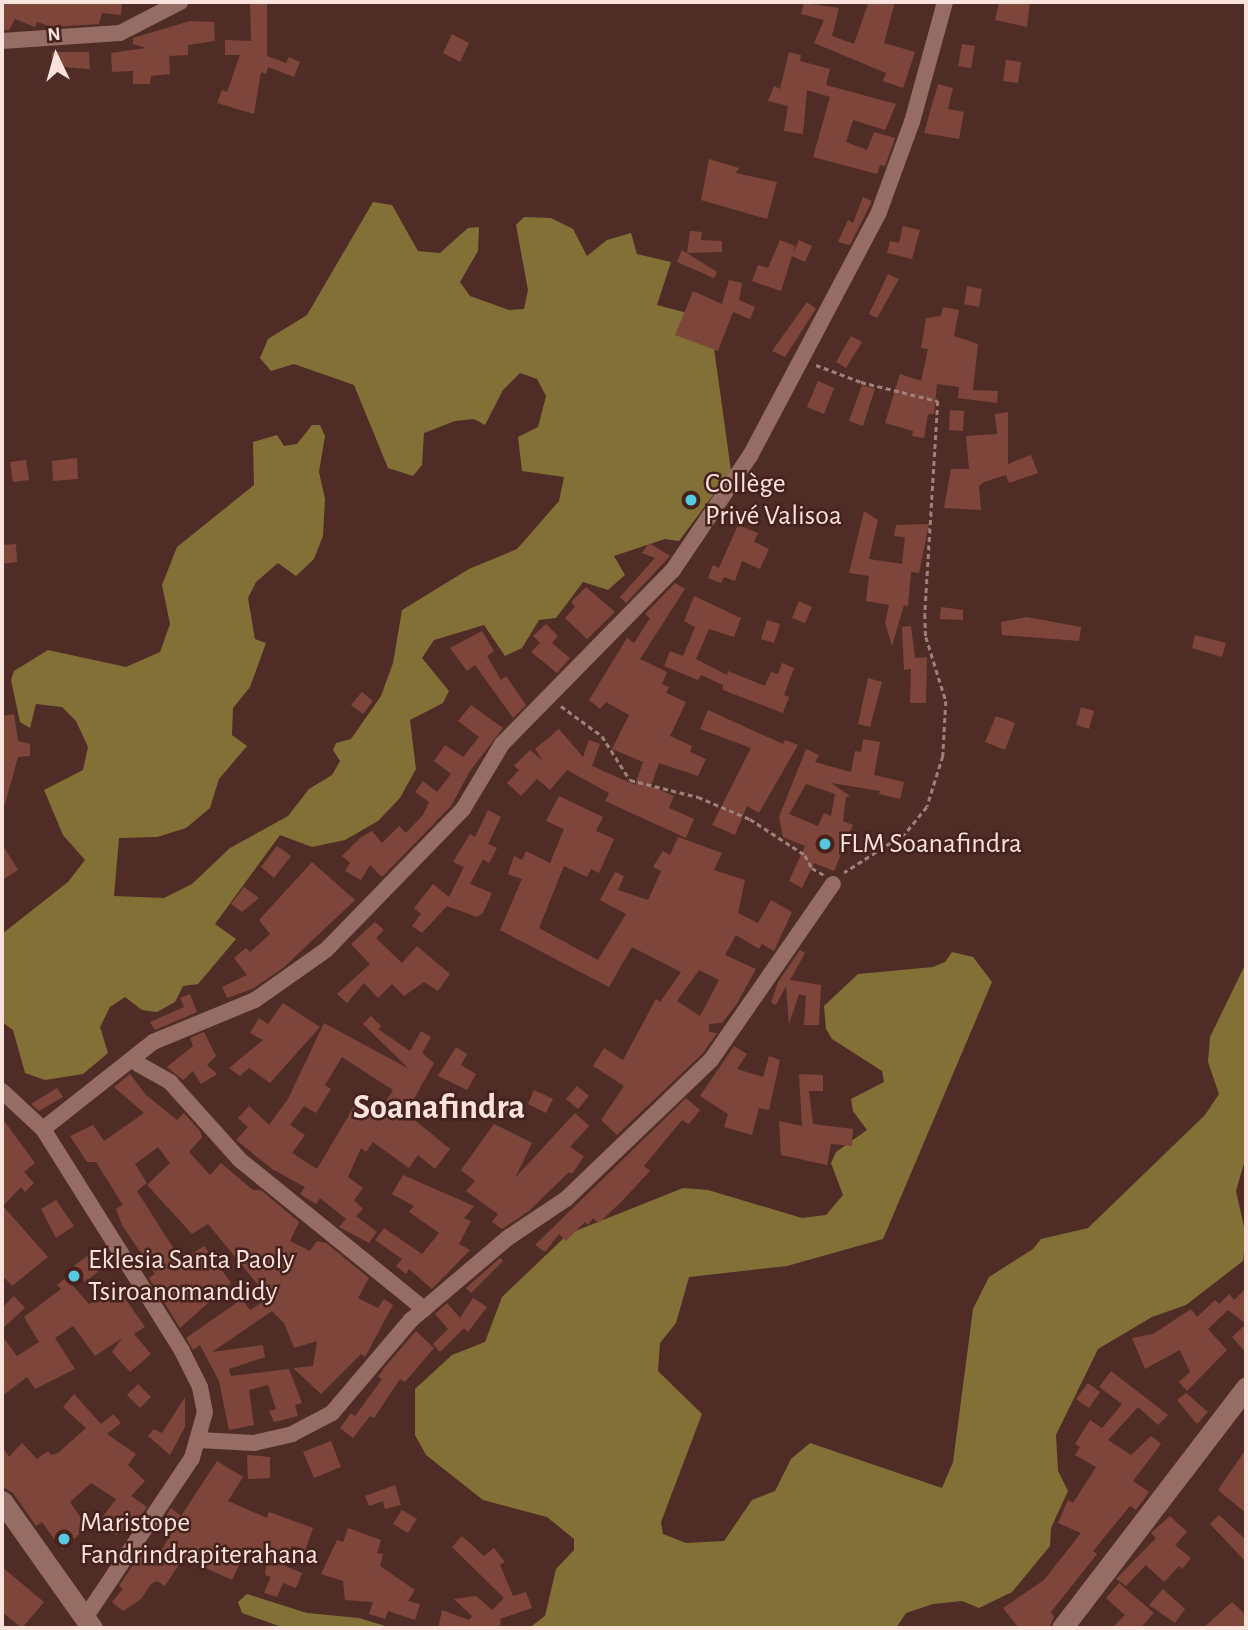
<!DOCTYPE html>
<html>
<head>
<meta charset="utf-8">
<style>
  body { margin:0 }
  #map { position:relative; width:1248px; height:1630px; overflow:hidden; background:#502c26; font-family:"Alegreya Sans",sans-serif }
  div>[style] { position:absolute }
  .forest>* { inset:0; background:#837036 }
  .building>* { inset:0; background:#7e463b }
  .path>* { height:2.5px; margin-top:-1.25px; transform-origin:0; background:repeating-linear-gradient(90deg,#9f807b 0 5px,transparent 0 8.5px) }
  .minor>* { height:16px; margin:-8px; padding:0 8px; transform-origin:8px; border-radius:8px; background:#966d64 }
  .tertiary>* { height:21px; margin:-10.5px; padding:0 10.5px; transform-origin:10.5px; border-radius:10.5px; background:#966d64 }
  .dots>* { width:19px; height:19px; translate:-50% -50%; box-sizing:border-box; border:4px solid #45221c; border-radius:50% }
  span { translate:-50% -50%; white-space:nowrap; text-align:center; line-height:1.15; -webkit-text-stroke:5px #45221c; paint-order:stroke }
  .poi-label { font-size:28px; color:#fae2dd }
  .left { translate:0 -50%; text-align:left }
  .district-label { font-size:35px; color:#fae2dd; font-weight:700 }
  .frame { position:absolute; inset:0; border:4px solid #fae2dd; pointer-events:none }
  .north { position:absolute; left:21px; top:21px; width:70px; height:70px; -webkit-text-stroke:5px #45221c; paint-order:stroke; rotate:355deg; font-size:19px; font-weight:700; line-height:28px; text-align:center; color:#fae2dd }
  .north::after { content:''; display:block; margin:auto; width:24px; height:32px; background:#fae2dd; clip-path:polygon(50% 0,100% 100%,50% 72%,0 100%) }
</style>
</head>
<body>
<div id="map">
  <div class="forest">
    <i style="clip-path:polygon(373px 202px,392px 205px,418px 251px,440px 253px,468px 228px,479px 227px,478px 251px,460px 282px,470px 296px,509px 310px,524px 309px,528px 290px,516px 225px,524px 217px,551px 218px,573px 229px,587px 256px,607px 240px,631px 233px,637px 254px,671px 262px,657px 305px,710px 319px,731px 471px,679px 541px,665px 539px,614px 556px,625px 575px,608px 590px,583px 582px,556px 618px,539px 620px,522px 648px,505px 656px,484px 625px,434px 640px,422px 658px,449px 691px,443px 703px,410px 720px,416px 769px,400px 798px,378px 821px,345px 840px,312px 847px,280px 835px,215px 924px,236px 939px,198px 984px,183px 986px,175px 1002px,157px 1012px,142px 1010px,125px 997px,110px 1007px,100px 1027px,108px 1053px,83px 1074px,45px 1080px,25px 1073px,13px 1030px,2px 1022px,2px 934px,68px 882px,85px 860px,63px 835px,44px 790px,83px 770px,88px 747px,76px 721px,62px 707px,36px 704px,30px 728px,20px 722px,11px 680px,14px 671px,48px 650px,126px 667px,160px 652px,170px 624px,162px 585px,177px 547px,254px 485px,253px 442px,277px 435px,284px 446px,297px 444px,312px 425px,320px 425px,325px 436px,319px 472px,325px 499px,323px 536px,314px 559px,296px 576px,278px 563px,256px 582px,248px 598px,255px 639px,266px 643px,250px 687px,233px 708px,232px 735px,247px 746px,219px 779px,210px 808px,186px 828px,157px 837px,119px 838px,114px 896px,164px 898px,192px 884px,230px 848px,288px 816px,309px 789px,332px 775px,340px 761px,333px 750px,336px 743px,351px 739px,381px 696px,393px 663px,402px 610px,469px 569px,517px 549px,559px 501px,564px 477px,522px 471px,518px 437px,538px 427px,546px 396px,537px 379px,520px 373px,503px 390px,485px 425px,474px 419px,455px 421px,424px 433px,422px 465px,413px 476px,388px 468px,354px 385px,294px 364px,271px 371px,260px 358px,268px 339px,307px 315px)"></i>
    <i style="clip-path:polygon(952px 952px,973px 957px,992px 982px,883px 1239px,787px 1266px,689px 1277px,676px 1323px,660px 1343px,658px 1371px,702px 1414px,661px 1522px,663px 1534px,686px 1543px,724px 1541px,752px 1500px,775px 1491px,791px 1459px,810px 1443px,942px 1488px,953px 1462px,973px 1309px,989px 1277px,1033px 1249px,1041px 1239px,1088px 1228px,1205px 1115px,1219px 1094px,1208px 1062px,1210px 1037px,1246px 963px,1246px 1156px,1236px 1191px,1246px 1236px,1243px 1261px,1186px 1305px,1152px 1317px,1098px 1349px,1056px 1435px,1058px 1471px,1068px 1491px,1051px 1528px,1050px 1546px,1012px 1592px,979px 1608px,962px 1601px,933px 1604px,906px 1613px,896px 1628px,529px 1628px,545px 1616px,556px 1569px,574px 1550px,574px 1539px,547px 1517px,483px 1500px,426px 1455px,415px 1435px,415px 1389px,452px 1355px,485px 1342px,502px 1297px,568px 1234px,683px 1188px,708px 1190px,802px 1218px,826px 1215px,843px 1195px,831px 1163px,836px 1152px,867px 1130px,853px 1111px,851px 1099px,884px 1082px,882px 1071px,832px 1039px,826px 1029px,824px 1006px,858px 974px,933px 967px,945px 962px)"></i>
    <i style="clip-path:polygon(247px 1594px,307px 1613px,359px 1618px,392px 1628px,285px 1628px,242px 1613px,238px 1602px)"></i>
  </div>
  <div class="building">
    <i style="clip-path:polygon(2px 2px,122px 2px,121px 15px,102px 13px,99px 24px,52px 27px,37px 22px,35px 27px,15px 19px,9px 30px,2px 30px)"></i>
    <i style="clip-path:polygon(250px 2px,267px 2px,267px 56px,286px 63px,289px 57px,300px 62px,294px 77px,268px 67px,266px 74px,261px 72px,254px 114px,217px 103px,222px 90px,227px 92px,240px 55px,225px 55px,225px 40px,251px 41px)"></i>
    <i style="clip-path:polygon(880px 2px,895px 2px,884px 43px,915px 52px,903px 88px,883px 81px,886px 73px,814px 43px,824px 20px,801px 14px,804px 3px,839px 8px,832px 36px,854px 44px,868px 4px)"></i>
    <i style="clip-path:polygon(999px 2px,1030px 2px,1027px 27px,995px 20px)"></i>
    <i style="clip-path:polygon(190px 21px,214px 22px,215px 41px,188px 45px,188px 55px,169px 56px,170px 74px,151px 76px,150px 84px,133px 84px,133px 71px,112px 72px,111px 53px,146px 48px,133px 44px,133px 38px)"></i>
    <i style="clip-path:polygon(452px 34px,469px 43px,460px 62px,443px 53px)"></i>
    <i style="clip-path:polygon(962px 44px,975px 46px,971px 68px,958px 66px)"></i>
    <i style="clip-path:polygon(52px 52px,89px 52px,90px 69px,52px 66px)"></i>
    <i style="clip-path:polygon(789px 52px,801px 55px,800px 61px,830px 69px,826px 85px,896px 104px,885px 130px,853px 120px,846px 142px,867px 150px,874px 132px,895px 138px,885px 166px,880px 165px,877px 174px,813px 157px,830px 97px,807px 90px,803px 134px,784px 131px,788px 106px,768px 101px,774px 86px,780px 89px)"></i>
    <i style="clip-path:polygon(1006px 60px,1021px 62px,1018px 83px,1003px 81px)"></i>
    <i style="clip-path:polygon(938px 84px,953px 88px,948px 109px,964px 112px,959px 139px,924px 133px)"></i>
    <i style="clip-path:polygon(709px 159px,739px 168px,736px 173px,777px 182px,767px 219px,701px 200px)"></i>
    <i style="clip-path:polygon(863px 197px,872px 201px,850px 245px,838px 242px,848px 220px,853px 223px)"></i>
    <i style="clip-path:polygon(903px 226px,920px 230px,912px 259px,887px 253px,890px 241px,899px 243px)"></i>
    <i style="clip-path:polygon(690px 231px,702px 232px,701px 240px,722px 241px,722px 252px,687px 253px)"></i>
    <i style="clip-path:polygon(780px 240px,795px 246px,792px 255px,799px 240px,812px 246px,805px 262px,792px 256px,781px 291px,752px 281px,758px 265px,768px 268px)"></i>
    <i style="clip-path:polygon(682px 250px,717px 272px,714px 278px,677px 262px)"></i>
    <i style="clip-path:polygon(888px 274px,899px 279px,877px 318px,869px 314px)"></i>
    <i style="clip-path:polygon(729px 280px,742px 283px,739px 300px,755px 307px,750px 319px,733px 312px,718px 351px,675px 335px,693px 291px,722px 304px)"></i>
    <i style="clip-path:polygon(967px 286px,982px 289px,979px 307px,964px 304px)"></i>
    <i style="clip-path:polygon(807px 302px,816px 309px,785px 357px,772px 351px)"></i>
    <i style="clip-path:polygon(943px 307px,959px 310px,954px 336px,978px 344px,973px 390px,998px 391px,997px 403px,958px 398px,959px 387px,937px 384px,934px 414px,928px 414px,924px 438px,912px 436px,913px 431px,885px 423px,900px 374px,921px 381px,928px 349px,921px 348px,926px 318px,941px 316px)"></i>
    <i style="clip-path:polygon(851px 336px,862px 342px,846px 368px,836px 362px)"></i>
    <i style="clip-path:polygon(818px 381px,834px 388px,824px 414px,807px 407px)"></i>
    <i style="clip-path:polygon(862px 385px,875px 389px,863px 426px,849px 421px)"></i>
    <i style="clip-path:polygon(950px 410px,964px 411px,963px 431px,949px 430px)"></i>
    <i style="clip-path:polygon(1008px 412px,1008px 464px,1031px 455px,1038px 473px,1009px 483px,1006px 475px,984px 482px,979px 486px,981px 510px,944px 508px,951px 469px,969px 469px,966px 436px,997px 434px,995px 414px)"></i>
    <i style="clip-path:polygon(77px 458px,78px 479px,53px 481px,52px 461px)"></i>
    <i style="clip-path:polygon(26px 460px,29px 480px,13px 482px,10px 462px)"></i>
    <i style="clip-path:polygon(864px 511px,878px 520px,869px 559px,902px 564px,905px 537px,894px 536px,896px 525px,929px 524px,919px 573px,911px 572px,908px 606px,904px 605px,892px 646px,885px 623px,889px 605px,866px 601px,869px 576px,849px 573px)"></i>
    <i style="clip-path:polygon(738px 525px,758px 533px,754px 542px,769px 549px,760px 569px,742px 561px,735px 581px,724px 577px,721px 583px,708px 578px,713px 565px,719px 568px)"></i>
    <i style="clip-path:polygon(649px 543px,670px 556px,626px 603px,620px 597px,655px 558px,642px 553px)"></i>
    <i style="clip-path:polygon(16px 544px,17px 562px,2px 564px,2px 545px)"></i>
    <i style="clip-path:polygon(675px 583px,685px 589px,640px 659px,667px 672px,662px 684px,669px 687px,666px 693px,686px 702px,670px 736px,692px 746px,690px 752px,706px 759px,698px 776px,659px 763px,651px 786px,674px 796px,669px 808px,694px 819px,686px 838px,605px 801px,609px 793px,567px 770px,550px 790px,537px 779px,521px 796px,507px 783px,519px 770px,514px 766px,530px 750px,543px 761px,535px 749px,559px 729px,583px 757px,589px 740px,600px 744px,592px 766px,635px 785px,643px 762px,612px 749px,629px 715px,606px 702px,600px 709px,589px 700px,627px 638px,634px 643px,650px 618px,645px 614px)"></i>
    <i style="clip-path:polygon(586px 587px,615px 612px,587px 639px,565px 618px,575px 607px,571px 602px)"></i>
    <i style="clip-path:polygon(694px 596px,741px 618px,734px 637px,709px 629px,696px 659px,727px 675px,728px 671px,765px 686px,771px 672px,778px 674px,782px 663px,794px 668px,784px 695px,789px 697px,783px 713px,723px 690px,723px 685px,701px 675px,698px 680px,664px 666px,670px 651px,683px 656px,695px 627px,684px 621px)"></i>
    <i style="clip-path:polygon(799px 601px,812px 607px,805px 623px,792px 618px)"></i>
    <i style="clip-path:polygon(941px 607px,963px 610px,963px 620px,940px 619px)"></i>
    <i style="clip-path:polygon(1027px 617px,1081px 627px,1079px 641px,1002px 635px,1001px 622px)"></i>
    <i style="clip-path:polygon(767px 620px,780px 624px,774px 643px,761px 639px)"></i>
    <i style="clip-path:polygon(546px 624px,558px 636px,552px 643px,570px 658px,557px 673px,531px 652px,540px 643px,533px 636px)"></i>
    <i style="clip-path:polygon(911px 626px,915px 658px,927px 657px,926px 703px,910px 703px,911px 669px,904px 670px,902px 627px)"></i>
    <i style="clip-path:polygon(482px 631px,494px 651px,487px 656px,501px 680px,506px 676px,526px 705px,513px 718px,475px 665px,467px 671px,450px 648px)"></i>
    <i style="clip-path:polygon(1195px 635px,1226px 643px,1222px 657px,1192px 648px)"></i>
    <i style="clip-path:polygon(868px 678px,882px 682px,870px 727px,858px 724px)"></i>
    <i style="clip-path:polygon(362px 692px,373px 701px,363px 714px,351px 705px)"></i>
    <i style="clip-path:polygon(471px 705px,503px 728px,470px 771px,451px 806px,382px 877px,370px 865px,361px 880px,345px 871px,350px 863px,342px 856px,360px 838px,372px 831px,382px 843px,399px 826px,406px 833px,423px 815px,429px 802px,415px 792px,423px 781px,437px 792px,451px 774px,434px 761px,445px 745px,463px 757px,479px 737px,458px 721px)"></i>
    <i style="clip-path:polygon(1081px 707px,1094px 711px,1089px 729px,1076px 725px)"></i>
    <i style="clip-path:polygon(708px 710px,783px 744px,785px 740px,798px 745px,759px 813px,747px 806px,735px 835px,712px 825px,751px 748px,700px 729px)"></i>
    <i style="clip-path:polygon(14px 714px,18px 741px,30px 744px,30px 756px,18px 757px,5px 804px,2px 803px,2px 716px)"></i>
    <i style="clip-path:polygon(996px 716px,1015px 723px,1005px 750px,985px 742px)"></i>
    <i style="clip-path:polygon(evenodd,863px 739px,880px 742px,874px 775px,904px 782px,900px 799px,879px 794px,880px 791px,831px 783px,850px 796px,846px 797px,843px 821px,853px 825px,834px 871px,814px 863px,802px 888px,789px 881px,805px 846px,783px 837px,779px 817px,806px 749px,819px 755px,815px 762px,851px 772px,855px 751px,861px 752px,863px 739px,806px 784px,835px 794px,831px 816px,824px 813px,818px 826px,789px 814px,806px 784px)"></i>
    <i style="clip-path:polygon(evenodd,559px 796px,603px 817px,596px 831px,614px 839px,599px 873px,591px 869px,587px 877px,564px 866px,539px 928px,598px 960px,626px 914px,600px 900px,615px 872px,624px 876px,618px 890px,648px 900px,661px 871px,653px 867px,663px 851px,670px 855px,678px 837px,722px 853px,714px 870px,745px 880px,738px 913px,758px 923px,771px 900px,792px 912px,774px 951px,762px 944px,759px 949px,736px 935px,725px 955px,756px 969px,736px 1005px,722px 1023px,709px 1024px,709px 1032px,717px 1033px,703px 1053px,617px 1135px,601px 1120px,624px 1086px,593px 1066px,604px 1048px,623px 1060px,656px 999px,660px 1002px,681px 972px,632px 947px,609px 987px,500px 930px,522px 879px,508px 874px,514px 856px,522px 860px,526px 851px,550px 863px,564px 829px,546px 821px,559px 796px,699px 970px,719px 980px,700px 1016px,677px 1001px,699px 970px)"></i>
    <i style="clip-path:polygon(488px 810px,501px 817px,488px 844px,497px 848px,489px 863px,483px 859px,470px 884px,492px 893px,483px 913px,477px 917px,447px 906px,422px 933px,412px 926px,421px 914px,414px 908px,433px 884px,449px 897px,464px 867px,453px 862px,470px 834px,475px 837px)"></i>
    <i style="clip-path:polygon(2px 844px,18px 870px,2px 880px)"></i>
    <i style="clip-path:polygon(277px 846px,291px 856px,274px 878px,261px 867px)"></i>
    <i style="clip-path:polygon(312px 862px,355px 900px,283px 968px,252px 989px,227px 998px,222px 987px,247px 975px,234px 958px,246px 948px,250px 952px,270px 934px,259px 920px)"></i>
    <i style="clip-path:polygon(244px 887px,259px 898px,242px 912px,231px 904px)"></i>
    <i style="clip-path:polygon(375px 922px,384px 930px,376px 938px,402px 963px,417px 946px,450px 974px,438px 991px,424px 982px,404px 996px,392px 984px,378px 998px,364px 983px,347px 1003px,337px 994px,370px 964px,351px 944px)"></i>
    <i style="clip-path:polygon(800px 950px,805px 953px,790px 980px,821px 985px,819px 1025px,804px 1025px,806px 996px,799px 994px,789px 1024px,786px 986px,776px 1005px,771px 1003px,778px 982px)"></i>
    <i style="clip-path:polygon(190px 994px,197px 1012px,155px 1030px,150px 1022px,184px 1007px,180px 998px)"></i>
    <i style="clip-path:polygon(283px 1003px,320px 1027px,270px 1083px,249px 1068px,240px 1076px,229px 1068px,263px 1040px,250px 1033px,259px 1018px,268px 1024px)"></i>
    <i style="clip-path:polygon(evenodd,371px 1016px,381px 1026px,378px 1029px,410px 1051px,421px 1031px,431px 1037px,422px 1053px,434px 1063px,406px 1113px,450px 1149px,435px 1169px,418px 1155px,409px 1168px,373px 1142px,366px 1152px,361px 1148px,348px 1177px,363px 1188px,354px 1200px,363px 1209px,356px 1216px,377px 1232px,369px 1243px,339px 1227px,346px 1219px,320px 1198px,316px 1204px,300px 1194px,305px 1187px,272px 1169px,236px 1140px,248px 1127px,238px 1118px,249px 1106px,269px 1125px,288px 1099px,324px 1023px,409px 1069px,363px 1024px,371px 1016px,342px 1057px,393px 1090px,377px 1116px,356px 1103px,317px 1169px,292px 1153px,305px 1135px,290px 1125px,304px 1106px,316px 1113px,331px 1089px,325px 1085px,342px 1057px)"></i>
    <i style="clip-path:polygon(204px 1032px,216px 1056px,207px 1065px,217px 1074px,201px 1084px,193px 1071px,183px 1080px,167px 1067px,193px 1046px,190px 1038px)"></i>
    <i style="clip-path:polygon(734px 1046px,747px 1054px,737px 1069px,763px 1077px,769px 1056px,780px 1060px,769px 1110px,759px 1108px,752px 1135px,724px 1127px,728px 1114px,700px 1096px)"></i>
    <i style="clip-path:polygon(456px 1047px,467px 1054px,461px 1065px,476px 1074px,467px 1090px,438px 1076px)"></i>
    <i style="clip-path:polygon(130px 1074px,146px 1095px,177px 1120px,184px 1113px,200px 1131px,202px 1137px,189px 1152px,210px 1175px,221px 1163px,253px 1190px,261px 1190px,299px 1222px,290px 1241px,310px 1251px,317px 1241px,326px 1243px,369px 1278px,358px 1298px,378px 1308px,384px 1299px,393px 1305px,365px 1357px,361px 1354px,321px 1394px,293px 1368px,313px 1366px,317px 1341px,294px 1348px,284px 1323px,272px 1311px,212px 1352px,263px 1345px,265px 1357px,229px 1369px,231px 1376px,289px 1369px,302px 1403px,295px 1405px,298px 1416px,274px 1422px,269px 1411px,276px 1409px,268px 1385px,249px 1390px,254px 1425px,229px 1430px,219px 1381px,200px 1345px,193px 1350px,186px 1338px,242px 1299px,250px 1310px,269px 1298px,208px 1224px,192px 1234px,147px 1185px,170px 1163px,158px 1147px,135px 1164px,147px 1183px,137px 1191px,179px 1257px,184px 1259px,204px 1246px,231px 1283px,180px 1328px,149px 1278px,155px 1274px,122px 1225px,116px 1209px,123px 1205px,96px 1162px,87px 1162px,70px 1136px,93px 1125px,104px 1141px,144px 1113px,114px 1087px)"></i>
    <i style="clip-path:polygon(799px 1074px,823px 1075px,823px 1091px,809px 1091px,813px 1124px,853px 1129px,852px 1146px,831px 1144px,827px 1165px,781px 1155px,779px 1121px,802px 1126px)"></i>
    <i style="clip-path:polygon(577px 1086px,589px 1096px,578px 1109px,566px 1099px)"></i>
    <i style="clip-path:polygon(57px 1088px,63px 1097px,39px 1111px,31px 1104px)"></i>
    <i style="clip-path:polygon(534px 1090px,553px 1099px,546px 1113px,528px 1104px)"></i>
    <i style="clip-path:polygon(493px 1097px,509px 1108px,501px 1119px,486px 1108px)"></i>
    <i style="clip-path:polygon(686px 1098px,700px 1110px,689px 1124px,682px 1120px,644px 1166px,650px 1171px,622px 1201px,599px 1223px,593px 1218px,588px 1225px,585px 1222px,566px 1241px,559px 1234px,545px 1252px,535px 1245px)"></i>
    <i style="clip-path:polygon(575px 1113px,589px 1126px,570px 1147px,584px 1156px,572px 1174px,569px 1172px,529px 1211px,502px 1229px,492px 1222px,498px 1214px,466px 1191px,475px 1181px,461px 1170px,494px 1124px,532px 1143px,515px 1178px)"></i>
    <i style="clip-path:polygon(2px 1118px,35px 1163px,24px 1172px,34px 1183px,25px 1192px,21px 1187px,3px 1206px,48px 1257px,12px 1286px,2px 1275px)"></i>
    <i style="clip-path:polygon(403px 1175px,474px 1206px,464px 1218px,471px 1221px,459px 1244px,470px 1250px,432px 1289px,409px 1269px,406px 1274px,396px 1266px,402px 1259px,375px 1240px,384px 1228px,422px 1254px,439px 1233px,409px 1212px,414px 1206px,392px 1194px)"></i>
    <i style="clip-path:polygon(56px 1200px,74px 1226px,56px 1238px,41px 1209px)"></i>
    <i style="clip-path:polygon(87px 1256px,99px 1271px,85px 1282px,74px 1266px)"></i>
    <i style="clip-path:polygon(500px 1258px,503px 1261px,471px 1293px,466px 1288px)"></i>
    <i style="clip-path:polygon(66px 1278px,89px 1304px,117px 1287px,145px 1327px,134px 1334px,151px 1354px,130px 1372px,112px 1352px,122px 1338px,95px 1356px,73px 1326px,55px 1338px,75px 1369px,35px 1389px,27px 1377px,2px 1396px,2px 1336px,17px 1356px,39px 1342px,24px 1317px,61px 1289px,57px 1285px)"></i>
    <i style="clip-path:polygon(1246px 1288px,1246px 1353px,1232px 1337px,1246px 1324px,1228px 1310px,1208px 1329px,1227px 1350px,1187px 1391px,1179px 1382px,1190px 1372px,1180px 1350px,1145px 1369px,1132px 1338px,1153px 1334px,1191px 1309px,1197px 1317px,1215px 1300px,1219px 1304px,1229px 1294px,1234px 1300px)"></i>
    <i style="clip-path:polygon(14px 1296px,25px 1308px,2px 1329px,2px 1308px)"></i>
    <i style="clip-path:polygon(473px 1298px,487px 1307px,468px 1332px,464px 1328px,440px 1352px,433px 1344px,448px 1329px,435px 1314px,447px 1303px,460px 1318px)"></i>
    <i style="clip-path:polygon(416px 1331px,434px 1348px,405px 1382px,400px 1379px,374px 1418px,370px 1416px,353px 1438px,340px 1428px,351px 1413px,355px 1416px,382px 1379px,378px 1377px,384px 1368px)"></i>
    <i style="clip-path:polygon(1111px 1371px,1168px 1415px,1158px 1425px,1138px 1407px,1108px 1440px,1131px 1455px,1151px 1436px,1161px 1444px,1133px 1481px,1149px 1492px,1136px 1510px,1130px 1506px,1093px 1551px,1097px 1554px,1051px 1612px,1054px 1617px,1049px 1628px,1019px 1628px,1003px 1608px,1044px 1580px,1081px 1533px,1058px 1523px,1068px 1500px,1073px 1503px,1096px 1467px,1075px 1455px,1080px 1447px,1075px 1444px,1090px 1420px,1102px 1428px,1122px 1404px,1099px 1387px)"></i>
    <i style="clip-path:polygon(1088px 1383px,1100px 1392px,1089px 1408px,1076px 1399px)"></i>
    <i style="clip-path:polygon(138px 1384px,151px 1397px,140px 1408px,127px 1395px)"></i>
    <i style="clip-path:polygon(1186px 1393px,1208px 1412px,1197px 1424px,1177px 1400px)"></i>
    <i style="clip-path:polygon(74px 1394px,101px 1424px,113px 1414px,121px 1423px,107px 1434px,136px 1454px,128px 1465px,145px 1481px,131px 1496px,147px 1507px,137px 1521px,116px 1535px,98px 1523px,116px 1499px,91px 1483px,70px 1502px,87px 1527px,62px 1550px,42px 1522px,36px 1526px,13px 1493px,2px 1487px,2px 1446px,9px 1457px,22px 1443px,37px 1459px,48px 1451px,51px 1455px,58px 1453px,86px 1428px,63px 1407px)"></i>
    <i style="clip-path:polygon(185px 1397px,185px 1427px,170px 1455px,148px 1436px,154px 1429px,162px 1433px)"></i>
    <i style="clip-path:polygon(331px 1441px,341px 1467px,314px 1478px,303px 1452px)"></i>
    <i style="clip-path:polygon(1246px 1449px,1246px 1513px,1218px 1490px)"></i>
    <i style="clip-path:polygon(247px 1455px,270px 1457px,270px 1478px,248px 1479px)"></i>
    <i style="clip-path:polygon(217px 1461px,243px 1477px,228px 1501px,267px 1518px,269px 1512px,313px 1528px,305px 1551px,292px 1546px,285px 1566px,302px 1573px,296px 1588px,283px 1583px,277px 1597px,264px 1593px,271px 1577px,265px 1575px,267px 1559px,246px 1550px,232px 1580px,183px 1558px,165px 1586px,157px 1581px,151px 1584px,141px 1599px,123px 1611px,112px 1602px,123px 1589px,119px 1586px,139px 1556px,153px 1564px,176px 1526px,165px 1518px,171px 1508px,181px 1516px)"></i>
    <i style="clip-path:polygon(395px 1485px,401px 1505px,385px 1509px,383px 1501px,369px 1506px,365px 1496px)"></i>
    <i style="clip-path:polygon(402px 1510px,417px 1519px,408px 1533px,393px 1524px)"></i>
    <i style="clip-path:polygon(1219px 1515px,1246px 1540px,1246px 1562px,1210px 1524px)"></i>
    <i style="clip-path:polygon(1170px 1516px,1187px 1532px,1175px 1545px,1191px 1558px,1182px 1569px,1179px 1566px,1164px 1582px,1146px 1565px,1126px 1586px,1116px 1579px,1156px 1538px,1151px 1533px)"></i>
    <i style="clip-path:polygon(348px 1528px,381px 1540px,377px 1553px,383px 1554px,380px 1566px,415px 1590px,408px 1601px,420px 1604px,415px 1620px,388px 1611px,385px 1619px,369px 1614px,373px 1602px,345px 1600px,343px 1581px,321px 1574px,337px 1540px,343px 1542px)"></i>
    <i style="clip-path:polygon(462px 1536px,484px 1556px,494px 1548px,505px 1562px,500px 1565px,513px 1596px,526px 1592px,532px 1608px,500px 1619px,501px 1625px,490px 1628px,438px 1628px,442px 1610px,469px 1620px,472px 1616px,454px 1599px,476px 1596px,492px 1610px,504px 1598px,452px 1547px)"></i>
    <i style="clip-path:polygon(2px 1567px,44px 1602px,22px 1628px,2px 1612px)"></i>
    <i style="clip-path:polygon(1119px 1583px,1154px 1613px,1140px 1628px,1112px 1628px,1125px 1615px,1106px 1598px)"></i>
    <i style="clip-path:polygon(1163px 1589px,1185px 1609px,1175px 1623px,1149px 1605px)"></i>
    <i style="clip-path:polygon(1232px 1602px,1246px 1615px,1246px 1628px,1203px 1628px)"></i>
  </div>
  <div class="path">
    <i style="left:816px;top:365px;width:48px;rotate:20.7deg"></i>
    <i style="left:861px;top:382px;width:79px;rotate:13.9deg"></i>
    <i style="left:938px;top:401px;width:213px;rotate:93.5deg"></i>
    <i style="left:925px;top:614px;width:23px;rotate:88deg"></i>
    <i style="left:926px;top:637px;width:67px;rotate:72.6deg"></i>
    <i style="left:946px;top:701px;width:55px;rotate:93.1deg"></i>
    <i style="left:943px;top:756px;width:53px;rotate:107.4deg"></i>
    <i style="left:927px;top:807px;width:35px;rotate:129deg"></i>
    <i style="left:905px;top:834px;width:72px;rotate:147.4deg"></i>
    <i style="left:561px;top:706px;width:51px;rotate:36.2deg"></i>
    <i style="left:602px;top:736px;width:52px;rotate:57.5deg"></i>
    <i style="left:630px;top:780px;width:70px;rotate:14deg"></i>
    <i style="left:698px;top:797px;width:56px;rotate:22.9deg"></i>
    <i style="left:750px;top:819px;width:66px;rotate:33.2deg"></i>
    <i style="left:805px;top:855px;width:15px;rotate:62deg"></i>
    <i style="left:812px;top:868px;width:14px;rotate:30deg"></i>
  </div>
  <div class="minor">
    <i style="left:2px;top:41px;width:118px;rotate:-3.9deg"></i>
    <i style="left:120px;top:33px;width:68px;rotate:-27.3deg"></i>
    <i style="left:138px;top:1064px;width:37px;rotate:29deg"></i>
    <i style="left:170px;top:1082px;width:105px;rotate:48.1deg"></i>
    <i style="left:240px;top:1160px;width:237px;rotate:39deg"></i>
    <i style="left:2px;top:1091px;width:56px;rotate:42.8deg"></i>
    <i style="left:43px;top:1129px;width:262px;rotate:57.9deg"></i>
    <i style="left:182px;top:1351px;width:40px;rotate:63.4deg"></i>
    <i style="left:200px;top:1387px;width:25px;rotate:79deg"></i>
    <i style="left:205px;top:1412px;width:48px;rotate:105.8deg"></i>
    <i style="left:192px;top:1458px;width:192px;rotate:123.8deg"></i>
    <i style="left:43px;top:1129px;width:140px;rotate:-38.3deg"></i>
    <i style="left:153px;top:1042px;width:110px;rotate:-22.4deg"></i>
    <i style="left:255px;top:1000px;width:87px;rotate:-35.2deg"></i>
    <i style="left:326px;top:950px;width:197px;rotate:-45.8deg"></i>
    <i style="left:463px;top:809px;width:76px;rotate:-59deg"></i>
    <i style="left:502px;top:744px;width:244px;rotate:-45.5deg"></i>
    <i style="left:673px;top:570px;width:138px;rotate:-56deg"></i>
    <i style="left:750px;top:456px;width:276px;rotate:-62.1deg"></i>
    <i style="left:879px;top:212px;width:96px;rotate:-69.9deg"></i>
    <i style="left:912px;top:122px;width:124px;rotate:-74.6deg"></i>
    <i style="left:199px;top:1440px;width:55px;rotate:3.1deg"></i>
    <i style="left:254px;top:1443px;width:39px;rotate:-13deg"></i>
    <i style="left:292px;top:1434px;width:45px;rotate:-27.7deg"></i>
    <i style="left:332px;top:1413px;width:122px;rotate:-49.7deg"></i>
    <i style="left:411px;top:1320px;width:128px;rotate:-40.3deg"></i>
    <i style="left:509px;top:1237px;width:69px;rotate:-33.7deg"></i>
    <i style="left:566px;top:1199px;width:201px;rotate:-43.8deg"></i>
    <i style="left:711px;top:1060px;width:214px;rotate:-55.3deg"></i>
  </div>
  <div class="tertiary">
    <i style="left:2px;top:1501px;width:156px;rotate:54.7deg"></i>
    <i style="left:1062px;top:1628px;width:303px;rotate:-52.6deg"></i>
  </div>
  <div class="dots">
    <i style="left:691px;top:500px;background:#55cadf"></i>
    <i style="left:825px;top:844px;background:#55cadf"></i>
    <i style="left:74px;top:1276px;background:#55cadf"></i>
    <i style="left:64px;top:1539px;background:#55cadf"></i>
  </div>
  <div class="poi-label">
    <span class="left" style="left:705px;top:500px">Collège<br>Privé Valisoa</span>
    <span class="left" style="left:839px;top:844px">FLM Soanafindra</span>
    <span class="left" style="left:88px;top:1276px">Eklesia Santa Paoly<br>Tsiroanomandidy</span>
    <span class="left" style="left:80px;top:1539px">Maristope<br>Fandrindrapiterahana</span>
  </div>
  <div class="district-label">
    <span style="left:439px;top:1108px">Soanafindra</span>
  </div>
  <div class="frame"></div>
  <div class="north">N</div>
</div>
</body>
</html>
